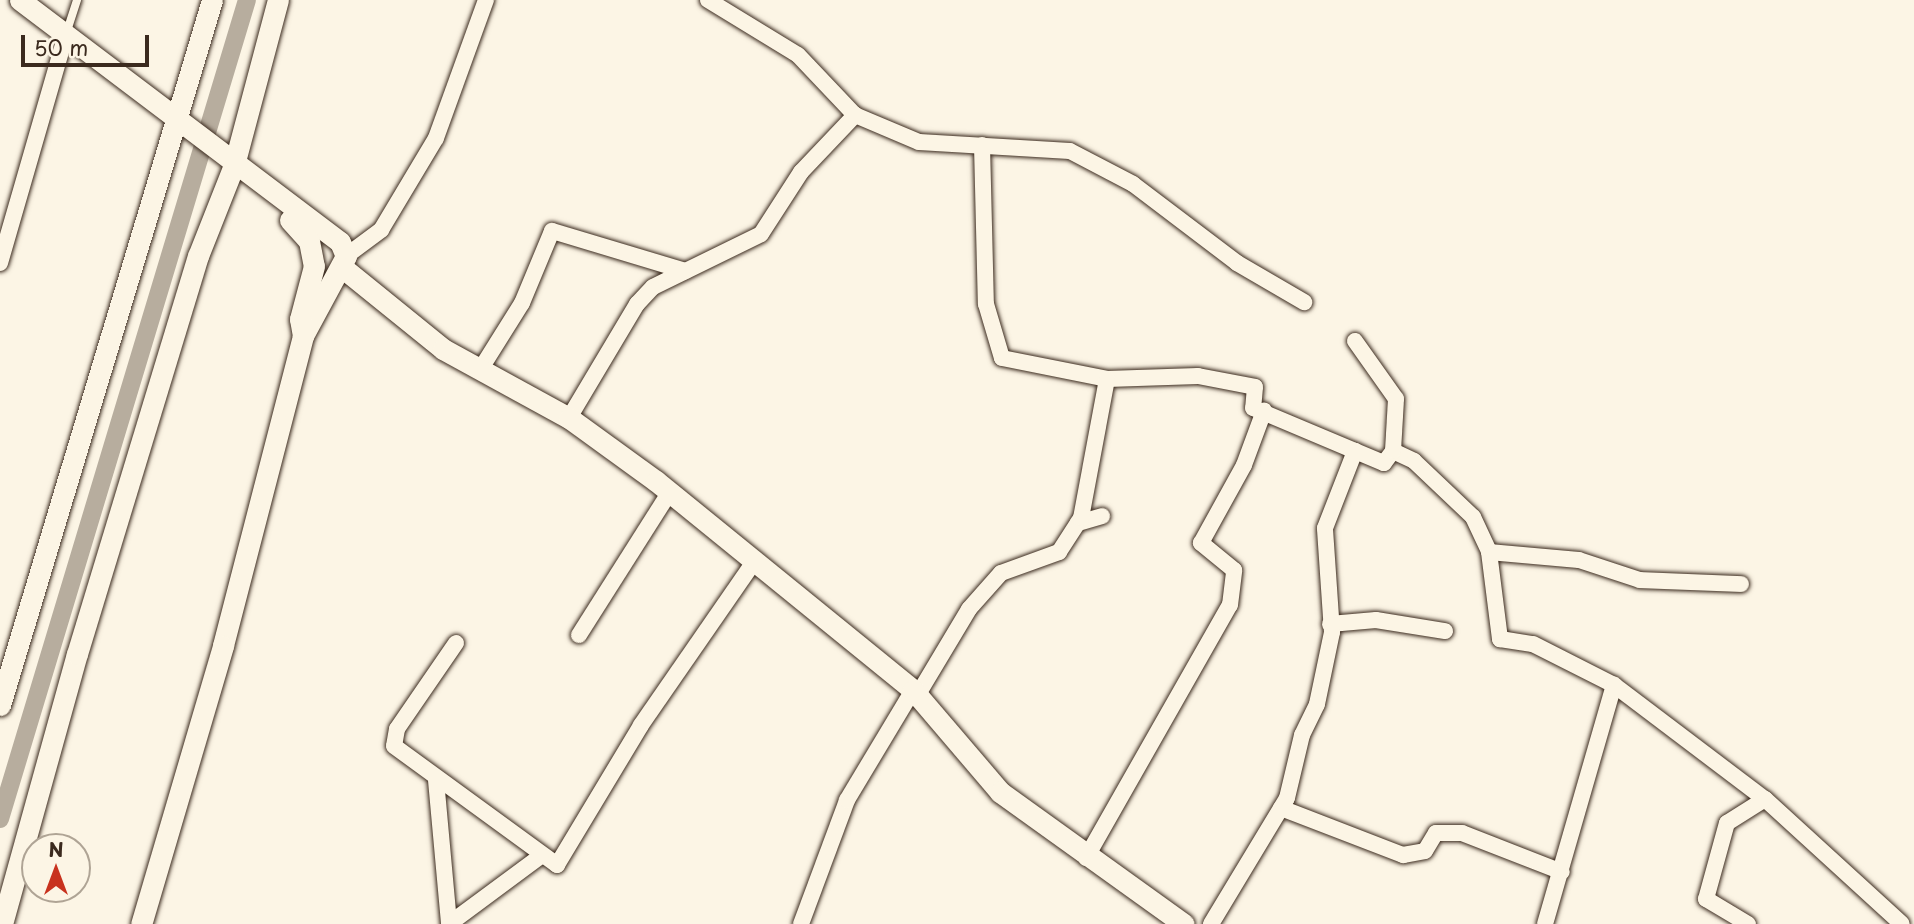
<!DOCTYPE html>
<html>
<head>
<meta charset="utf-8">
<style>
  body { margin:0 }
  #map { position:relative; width:1914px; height:924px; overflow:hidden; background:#fcf5e5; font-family:"Playpen Sans",sans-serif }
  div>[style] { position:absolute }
  .canal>* { height:18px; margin:-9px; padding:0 9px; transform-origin:9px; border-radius:9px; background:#b7ad9e }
  .roads { filter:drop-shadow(0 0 2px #3b2a1e) drop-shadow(0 0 2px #3b2a1e) }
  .service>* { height:8px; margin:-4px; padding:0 4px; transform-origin:4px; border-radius:4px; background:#fcf5e5 }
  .minor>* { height:16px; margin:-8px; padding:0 8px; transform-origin:8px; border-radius:8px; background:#fcf5e5 }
  .tertiary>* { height:21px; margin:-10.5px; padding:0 10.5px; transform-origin:10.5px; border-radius:10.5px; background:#fcf5e5 }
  span { translate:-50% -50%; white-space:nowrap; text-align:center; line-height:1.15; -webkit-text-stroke:7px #fcf5e5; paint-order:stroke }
  .north { position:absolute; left:21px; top:833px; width:70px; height:70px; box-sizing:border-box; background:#fcf5e5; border:2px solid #afa495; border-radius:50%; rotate:0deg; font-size:19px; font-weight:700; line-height:28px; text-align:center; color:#3b2a1e }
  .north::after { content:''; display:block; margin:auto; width:24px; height:32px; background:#c8321e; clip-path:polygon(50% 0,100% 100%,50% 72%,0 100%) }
  .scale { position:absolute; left:21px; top:35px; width:128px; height:32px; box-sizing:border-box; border:4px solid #3b2a1e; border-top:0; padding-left:9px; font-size:21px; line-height:24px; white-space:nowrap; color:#3b2a1e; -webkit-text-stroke:5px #fcf5e5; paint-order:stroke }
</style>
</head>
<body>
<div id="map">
  <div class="canal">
    <i style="left:0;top:819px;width:855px;rotate:-73.22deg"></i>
  </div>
  <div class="roads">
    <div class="service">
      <i style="left:66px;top:34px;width:36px;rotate:-72deg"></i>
    </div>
    <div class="minor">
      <i style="left:708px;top:0;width:105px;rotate:31.4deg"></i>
      <i style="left:798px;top:55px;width:83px;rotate:46.5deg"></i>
      <i style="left:982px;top:145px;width:159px;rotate:88.6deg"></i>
      <i style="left:986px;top:304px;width:56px;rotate:73.5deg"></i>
      <i style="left:1002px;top:358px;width:107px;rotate:11.3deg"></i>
      <i style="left:1107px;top:379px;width:91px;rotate:-1.9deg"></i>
      <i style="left:1198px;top:376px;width:58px;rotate:10.9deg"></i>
      <i style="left:1255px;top:387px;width:21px;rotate:95deg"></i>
      <i style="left:1253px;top:408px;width:142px;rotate:22.8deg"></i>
      <i style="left:1384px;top:463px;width:15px;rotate:-53deg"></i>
      <i style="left:1393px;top:451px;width:23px;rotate:25deg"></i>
      <i style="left:1414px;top:461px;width:81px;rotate:43.5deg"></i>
      <i style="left:1473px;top:517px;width:38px;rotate:65deg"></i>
      <i style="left:1489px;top:552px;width:88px;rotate:82.8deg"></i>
      <i style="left:1500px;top:639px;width:33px;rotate:9deg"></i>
      <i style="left:1533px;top:644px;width:91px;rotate:26.8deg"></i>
      <i style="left:1614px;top:685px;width:189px;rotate:37.1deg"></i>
      <i style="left:346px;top:256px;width:44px;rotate:-36.6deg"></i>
      <i style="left:381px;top:230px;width:107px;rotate:-59.1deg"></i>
      <i style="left:436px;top:138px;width:147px;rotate:-70.1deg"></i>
      <i style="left:0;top:263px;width:237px;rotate:-73.9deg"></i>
      <i style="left:1355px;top:341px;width:71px;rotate:54.7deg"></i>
      <i style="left:1396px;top:399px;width:52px;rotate:93.3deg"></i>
      <i style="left:480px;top:370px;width:79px;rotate:-57.9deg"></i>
      <i style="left:522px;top:303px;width:78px;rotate:-67.4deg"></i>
      <i style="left:552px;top:231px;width:139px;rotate:16.7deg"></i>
      <i style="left:569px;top:418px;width:133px;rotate:-59.2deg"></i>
      <i style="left:637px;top:304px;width:23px;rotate:-47deg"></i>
      <i style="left:653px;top:287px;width:120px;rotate:-26.1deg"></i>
      <i style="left:761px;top:234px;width:74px;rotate:-57.2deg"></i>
      <i style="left:801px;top:172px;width:79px;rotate:-46.5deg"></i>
      <i style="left:855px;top:115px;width:69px;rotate:22.9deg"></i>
      <i style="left:919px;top:142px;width:151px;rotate:3.4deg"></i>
      <i style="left:1070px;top:151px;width:71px;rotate:27.6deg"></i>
      <i style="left:1133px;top:184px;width:131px;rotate:37.2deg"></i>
      <i style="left:1237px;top:263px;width:78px;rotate:30.2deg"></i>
      <i style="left:1078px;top:523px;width:25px;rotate:-16deg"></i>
      <i style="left:1489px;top:552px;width:90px;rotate:5.1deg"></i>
      <i style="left:1579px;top:560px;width:64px;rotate:18.2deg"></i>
      <i style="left:1640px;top:580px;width:101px;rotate:2.3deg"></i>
      <i style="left:1330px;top:624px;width:46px;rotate:-5deg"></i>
      <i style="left:1376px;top:620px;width:70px;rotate:9.1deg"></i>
      <i style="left:579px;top:635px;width:168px;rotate:-57.6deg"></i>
      <i style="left:456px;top:643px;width:104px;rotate:124.5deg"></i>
      <i style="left:397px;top:729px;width:17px;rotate:100deg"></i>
      <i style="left:394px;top:746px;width:202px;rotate:36.1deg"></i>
      <i style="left:557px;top:865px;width:163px;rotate:-59deg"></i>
      <i style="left:641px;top:725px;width:198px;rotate:-55.3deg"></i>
      <i style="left:917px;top:696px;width:101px;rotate:-59.1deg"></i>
      <i style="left:969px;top:609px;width:48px;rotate:-48.4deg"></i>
      <i style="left:1001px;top:573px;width:62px;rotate:-19.9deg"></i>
      <i style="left:1059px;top:552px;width:40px;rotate:-57.1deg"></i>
      <i style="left:1081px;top:518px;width:141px;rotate:-79.4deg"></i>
      <i style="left:436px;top:780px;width:145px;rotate:84.8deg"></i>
      <i style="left:1281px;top:808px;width:131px;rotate:21.1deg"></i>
      <i style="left:1403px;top:855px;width:22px;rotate:-10deg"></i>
      <i style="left:1425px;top:851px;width:21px;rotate:-59deg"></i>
      <i style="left:1436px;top:833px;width:26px"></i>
      <i style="left:1462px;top:833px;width:107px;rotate:21.3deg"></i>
      <i style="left:1086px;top:858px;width:291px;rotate:-60.4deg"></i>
      <i style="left:1230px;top:605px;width:35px;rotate:-83deg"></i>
      <i style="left:1234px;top:570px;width:43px;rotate:-140.7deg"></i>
      <i style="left:1201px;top:543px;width:89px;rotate:-61.1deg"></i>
      <i style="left:1244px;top:465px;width:58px;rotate:-69.7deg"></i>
      <i style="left:449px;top:924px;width:114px;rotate:-36.5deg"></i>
      <i style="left:801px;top:924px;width:132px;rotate:-69.6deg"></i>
      <i style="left:847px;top:800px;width:128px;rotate:-59deg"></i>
      <i style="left:1211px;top:924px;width:147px;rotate:-58.9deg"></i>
      <i style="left:1287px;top:798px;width:65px;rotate:-76.6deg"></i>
      <i style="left:1302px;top:735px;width:34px;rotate:-64deg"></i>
      <i style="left:1317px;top:704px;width:74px;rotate:-78.2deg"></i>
      <i style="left:1332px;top:632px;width:104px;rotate:-93.9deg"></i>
      <i style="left:1325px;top:528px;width:83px;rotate:-68.7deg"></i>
      <i style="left:1545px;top:924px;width:249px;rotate:-73.9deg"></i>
      <i style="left:1748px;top:924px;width:49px;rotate:-149.2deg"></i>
      <i style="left:1706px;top:899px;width:79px;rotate:-74.6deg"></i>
      <i style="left:1727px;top:823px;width:45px;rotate:-32.3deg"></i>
      <i style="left:1765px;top:799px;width:185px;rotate:42.4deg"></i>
    </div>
    <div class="tertiary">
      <i style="left:20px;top:0;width:401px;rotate:37.1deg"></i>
      <i style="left:340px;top:242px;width:15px;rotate:67deg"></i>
      <i style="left:346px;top:256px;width:91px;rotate:118.3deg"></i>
      <i style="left:303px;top:336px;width:320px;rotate:104.5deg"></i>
      <i style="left:223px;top:646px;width:290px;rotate:106.4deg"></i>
      <i style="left:290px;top:220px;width:28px;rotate:48deg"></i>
      <i style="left:309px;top:241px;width:25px;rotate:79deg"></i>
      <i style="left:314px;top:266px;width:55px;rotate:104.8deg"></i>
      <i style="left:300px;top:319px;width:17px;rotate:80deg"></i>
      <i style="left:343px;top:268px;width:129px;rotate:39deg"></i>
      <i style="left:443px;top:349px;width:144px;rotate:28.7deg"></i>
      <i style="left:569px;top:418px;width:107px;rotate:35.9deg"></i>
      <i style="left:656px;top:481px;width:331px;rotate:39.1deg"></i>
      <i style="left:913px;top:690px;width:134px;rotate:49.5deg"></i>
      <i style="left:1000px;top:792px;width:226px;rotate:35.7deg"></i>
      <i style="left:0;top:705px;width:736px;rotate:-73.26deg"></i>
      <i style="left:2px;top:924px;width:280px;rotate:-74.5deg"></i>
      <i style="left:77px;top:654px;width:416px;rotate:-73.1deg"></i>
      <i style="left:198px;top:256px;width:98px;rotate:-68.4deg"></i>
      <i style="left:234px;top:165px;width:171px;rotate:-75.1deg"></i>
    </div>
  </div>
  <div class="north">N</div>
  <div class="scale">50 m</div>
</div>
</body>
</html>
